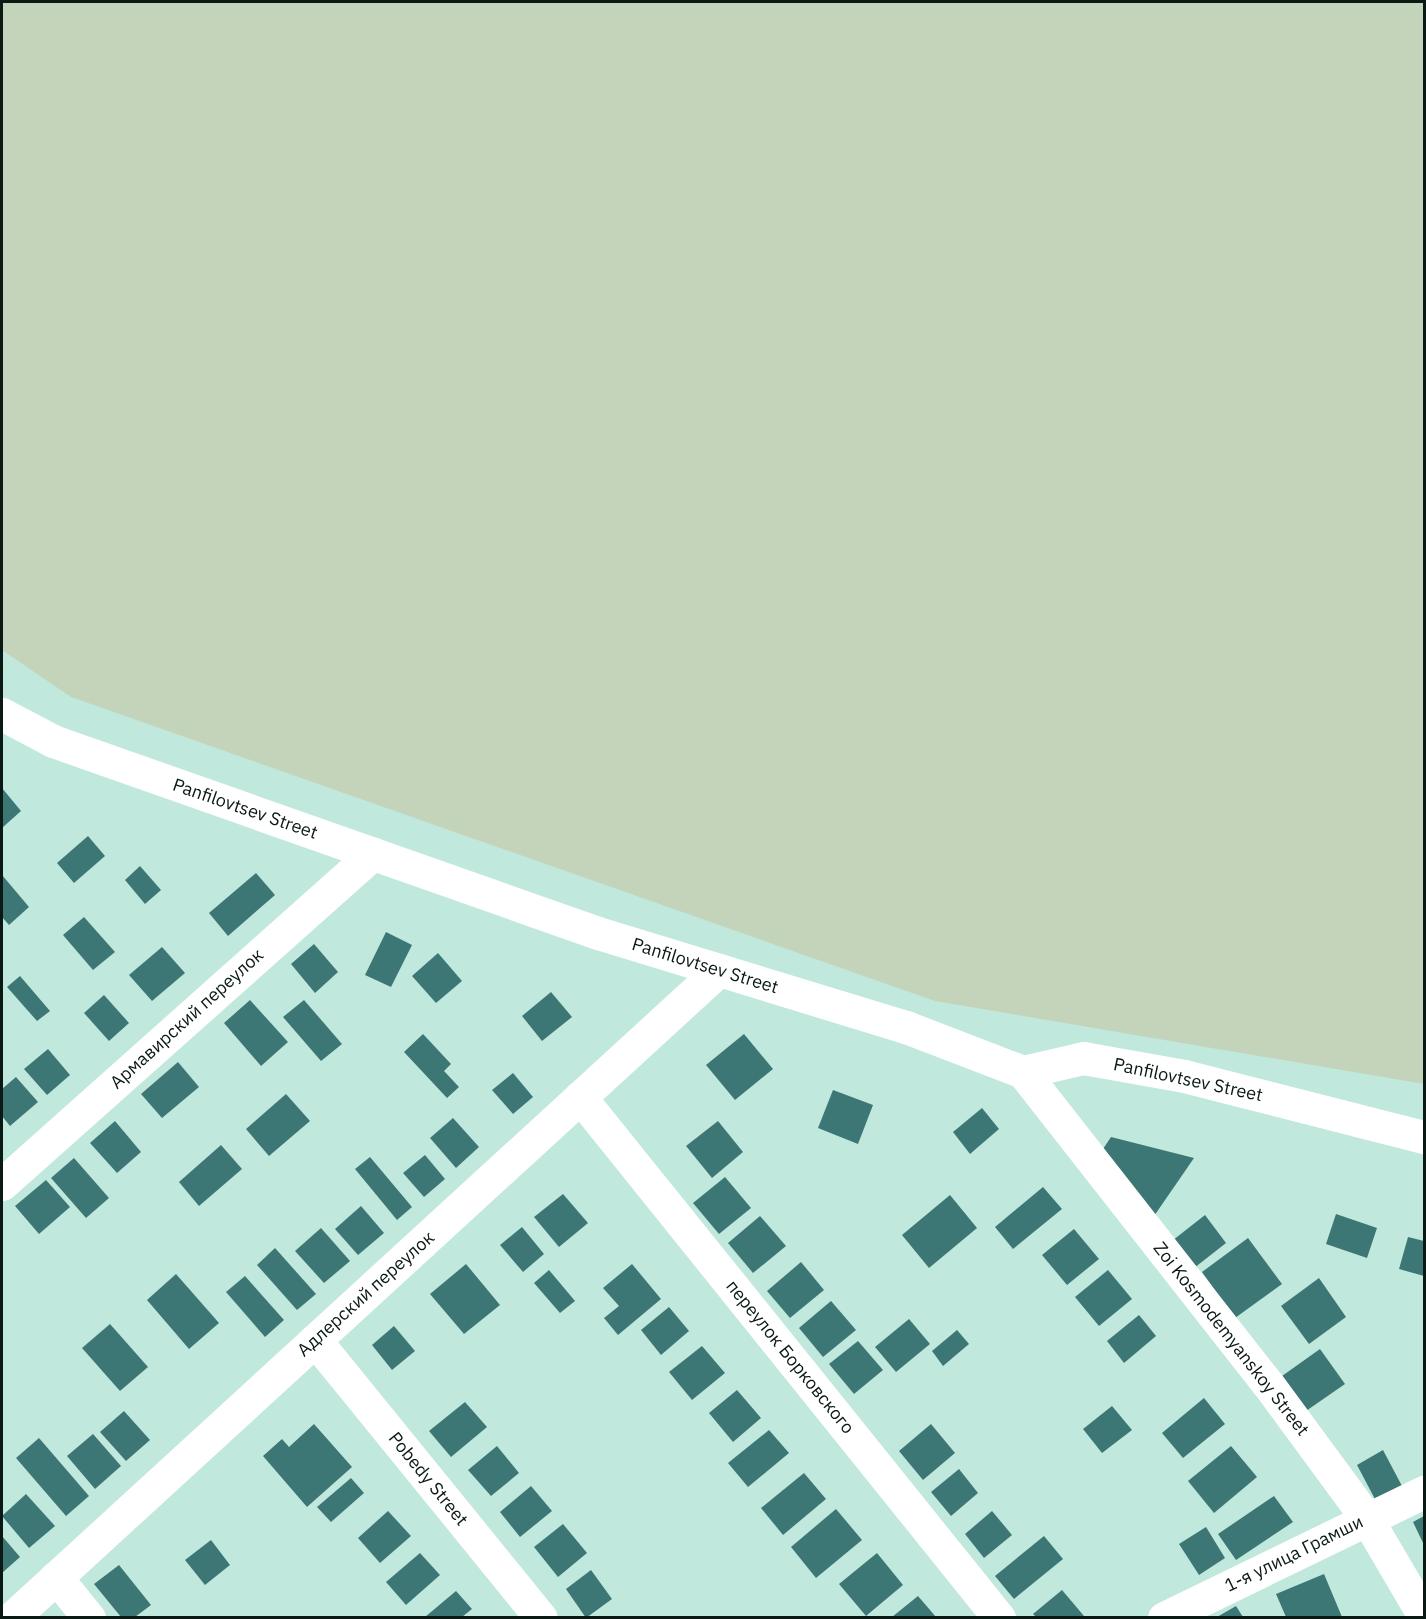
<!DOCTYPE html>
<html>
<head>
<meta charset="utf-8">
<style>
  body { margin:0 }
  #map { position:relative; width:1426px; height:1619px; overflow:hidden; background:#c1e8dc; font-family:"IBM Plex Sans",sans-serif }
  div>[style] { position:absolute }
  .green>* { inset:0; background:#c3d4bb }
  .building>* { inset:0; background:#3d7775 }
  .street>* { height:33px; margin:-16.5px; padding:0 16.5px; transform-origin:16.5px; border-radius:16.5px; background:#fff }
  .secondary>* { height:33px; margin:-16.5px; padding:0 16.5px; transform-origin:16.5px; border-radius:16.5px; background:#fff }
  span { translate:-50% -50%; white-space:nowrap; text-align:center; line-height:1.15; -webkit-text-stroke:5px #fff; paint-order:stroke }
  .street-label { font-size:18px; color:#0a1914 }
  .frame { position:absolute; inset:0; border:3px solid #0a1914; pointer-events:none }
</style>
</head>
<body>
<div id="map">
  <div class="green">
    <i style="clip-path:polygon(2px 2px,1424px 2px,1424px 1084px,935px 1001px,71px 697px,2px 650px)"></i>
  </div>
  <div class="building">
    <i style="clip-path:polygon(2px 788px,21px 811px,2px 828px)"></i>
    <i style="clip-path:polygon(88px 836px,105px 856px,74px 883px,57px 863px)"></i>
    <i style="clip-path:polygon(140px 866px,161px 890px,145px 904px,125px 880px)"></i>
    <i style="clip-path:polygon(256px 873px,275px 895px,228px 936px,209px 913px)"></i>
    <i style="clip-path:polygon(2px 875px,29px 907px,9px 925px,2px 917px)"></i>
    <i style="clip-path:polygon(84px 917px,115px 952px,93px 970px,63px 935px)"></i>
    <i style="clip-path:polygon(386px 932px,412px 945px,391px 987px,365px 975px)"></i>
    <i style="clip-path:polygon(314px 944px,338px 972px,315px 993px,291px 964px)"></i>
    <i style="clip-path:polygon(162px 947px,185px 973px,152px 1001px,129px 975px)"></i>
    <i style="clip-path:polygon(438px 953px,462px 981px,436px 1003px,412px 976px)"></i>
    <i style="clip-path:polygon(20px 976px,50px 1011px,37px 1021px,7px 987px)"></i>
    <i style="clip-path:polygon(551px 992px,572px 1017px,542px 1041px,522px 1016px)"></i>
    <i style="clip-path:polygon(104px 995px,129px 1023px,109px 1041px,84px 1013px)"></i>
    <i style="clip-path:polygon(250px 1000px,288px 1042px,261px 1066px,224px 1023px)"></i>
    <i style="clip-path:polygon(304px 1000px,342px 1044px,321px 1061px,283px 1017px)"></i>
    <i style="clip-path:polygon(423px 1034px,451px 1064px,444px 1071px,459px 1087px,447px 1098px,404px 1052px)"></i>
    <i style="clip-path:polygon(744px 1034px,773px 1069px,735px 1100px,706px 1065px)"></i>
    <i style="clip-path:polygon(48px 1049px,70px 1075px,47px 1095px,24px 1069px)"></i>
    <i style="clip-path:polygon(178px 1062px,199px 1087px,162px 1118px,141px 1094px)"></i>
    <i style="clip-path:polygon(513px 1073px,533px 1097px,513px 1114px,492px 1090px)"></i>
    <i style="clip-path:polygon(16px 1077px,38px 1102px,10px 1126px,2px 1116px,2px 1089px)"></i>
    <i style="clip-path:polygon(833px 1090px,873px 1105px,858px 1144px,818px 1128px)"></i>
    <i style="clip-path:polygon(286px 1094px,310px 1121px,269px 1156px,246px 1129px)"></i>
    <i style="clip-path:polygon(982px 1108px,999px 1129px,970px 1154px,953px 1132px)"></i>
    <i style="clip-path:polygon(453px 1118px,479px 1147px,456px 1168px,430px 1138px)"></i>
    <i style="clip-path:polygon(115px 1121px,141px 1152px,117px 1173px,90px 1143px)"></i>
    <i style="clip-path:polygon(718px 1121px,743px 1152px,712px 1178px,686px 1146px)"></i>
    <i style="clip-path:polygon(1111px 1137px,1194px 1158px,1152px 1219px,1103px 1149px)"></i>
    <i style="clip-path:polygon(221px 1145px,242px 1169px,199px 1206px,179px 1182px)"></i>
    <i style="clip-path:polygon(425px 1155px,445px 1179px,424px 1197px,403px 1173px)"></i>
    <i style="clip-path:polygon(370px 1157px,412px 1207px,397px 1220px,355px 1169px)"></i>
    <i style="clip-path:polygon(74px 1158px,109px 1198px,86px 1218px,51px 1178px)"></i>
    <i style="clip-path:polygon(725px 1177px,751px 1208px,719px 1234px,693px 1203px)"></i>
    <i style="clip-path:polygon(46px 1180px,70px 1207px,39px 1234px,15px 1206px)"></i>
    <i style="clip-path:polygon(1043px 1187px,1062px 1209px,1013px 1249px,995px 1227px)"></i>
    <i style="clip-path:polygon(563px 1194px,588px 1223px,559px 1247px,534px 1217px)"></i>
    <i style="clip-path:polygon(950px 1195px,977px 1228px,929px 1268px,902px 1235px)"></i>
    <i style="clip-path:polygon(361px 1206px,384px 1233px,358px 1255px,335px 1229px)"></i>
    <i style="clip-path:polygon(1336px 1214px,1377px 1228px,1367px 1258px,1326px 1244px)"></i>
    <i style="clip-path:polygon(1205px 1215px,1226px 1243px,1189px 1272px,1168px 1244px)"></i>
    <i style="clip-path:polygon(760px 1216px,786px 1246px,753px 1273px,728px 1243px)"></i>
    <i style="clip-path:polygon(522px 1227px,544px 1254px,523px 1272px,500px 1245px)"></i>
    <i style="clip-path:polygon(321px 1228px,350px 1261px,324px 1283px,295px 1251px)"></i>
    <i style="clip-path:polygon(1074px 1229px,1099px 1259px,1067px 1285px,1042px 1255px)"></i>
    <i style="clip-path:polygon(1408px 1237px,1424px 1241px,1424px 1276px,1399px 1269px)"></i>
    <i style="clip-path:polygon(1248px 1238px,1282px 1284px,1235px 1318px,1202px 1272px)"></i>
    <i style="clip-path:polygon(275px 1248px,316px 1294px,297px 1310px,257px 1265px)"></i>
    <i style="clip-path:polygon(801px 1262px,824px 1290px,790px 1318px,767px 1291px)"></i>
    <i style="clip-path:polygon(466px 1264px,500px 1305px,464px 1334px,430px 1294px)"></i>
    <i style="clip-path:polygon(632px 1264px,661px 1299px,618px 1335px,604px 1318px,619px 1306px,603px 1288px)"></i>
    <i style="clip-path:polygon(549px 1270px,575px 1301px,560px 1313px,534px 1283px)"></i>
    <i style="clip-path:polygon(1108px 1270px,1132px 1299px,1099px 1326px,1075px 1297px)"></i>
    <i style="clip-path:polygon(176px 1274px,219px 1323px,189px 1349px,147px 1300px)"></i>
    <i style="clip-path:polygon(245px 1276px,284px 1320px,265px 1337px,226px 1292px)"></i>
    <i style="clip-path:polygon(1319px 1278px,1346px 1317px,1309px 1344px,1281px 1306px)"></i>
    <i style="clip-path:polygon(831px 1301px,856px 1330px,823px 1357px,799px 1328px)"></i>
    <i style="clip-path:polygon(669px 1307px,689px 1331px,661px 1355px,641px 1330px)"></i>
    <i style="clip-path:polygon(1139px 1315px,1156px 1336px,1124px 1363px,1107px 1341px)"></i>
    <i style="clip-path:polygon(909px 1319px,930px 1344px,896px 1372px,875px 1347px)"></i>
    <i style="clip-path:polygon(110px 1324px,148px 1367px,120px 1391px,82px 1348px)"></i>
    <i style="clip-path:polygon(394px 1326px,415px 1351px,392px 1370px,372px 1345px)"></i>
    <i style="clip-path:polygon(957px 1330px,969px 1344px,943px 1366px,932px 1351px)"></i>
    <i style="clip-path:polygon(858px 1341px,883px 1370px,854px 1394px,829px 1364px)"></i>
    <i style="clip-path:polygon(702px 1346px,725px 1373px,692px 1400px,669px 1372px)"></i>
    <i style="clip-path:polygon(1320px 1349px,1345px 1384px,1306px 1411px,1282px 1376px)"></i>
    <i style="clip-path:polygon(737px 1390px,761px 1418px,733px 1442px,709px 1413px)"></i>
    <i style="clip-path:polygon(1204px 1398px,1225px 1424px,1183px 1458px,1162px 1433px)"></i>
    <i style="clip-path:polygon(465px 1402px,487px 1427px,451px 1457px,429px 1431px)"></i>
    <i style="clip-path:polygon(1112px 1406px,1132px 1430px,1102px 1453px,1083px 1429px)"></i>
    <i style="clip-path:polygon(124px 1411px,150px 1440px,126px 1461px,100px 1432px)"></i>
    <i style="clip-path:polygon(314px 1424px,352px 1467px,307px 1507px,263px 1456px,282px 1439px,289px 1447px)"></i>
    <i style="clip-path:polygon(931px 1424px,955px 1453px,923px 1480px,899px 1451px)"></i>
    <i style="clip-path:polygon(769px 1430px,789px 1453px,748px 1487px,728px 1463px)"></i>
    <i style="clip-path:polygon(93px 1434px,121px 1466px,95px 1489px,67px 1456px)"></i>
    <i style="clip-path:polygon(39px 1438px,89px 1496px,66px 1516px,16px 1458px)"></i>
    <i style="clip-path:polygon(497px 1446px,519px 1473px,491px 1496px,468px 1470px)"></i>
    <i style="clip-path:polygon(1231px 1446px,1257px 1477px,1214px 1513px,1188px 1481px)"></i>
    <i style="clip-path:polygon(1383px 1450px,1402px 1486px,1376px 1501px,1357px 1465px)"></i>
    <i style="clip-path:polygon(959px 1469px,978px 1493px,951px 1516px,931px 1492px)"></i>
    <i style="clip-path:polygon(804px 1473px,826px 1499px,783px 1535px,761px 1508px)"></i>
    <i style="clip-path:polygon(351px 1478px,364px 1493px,331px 1522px,317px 1507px)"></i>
    <i style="clip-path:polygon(531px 1486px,552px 1511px,520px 1537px,500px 1512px)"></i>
    <i style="clip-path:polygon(26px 1494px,55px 1526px,29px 1548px,2px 1516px)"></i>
    <i style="clip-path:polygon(1274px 1496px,1293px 1522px,1236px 1560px,1218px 1534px)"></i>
    <i style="clip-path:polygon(836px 1509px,862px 1540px,816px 1578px,791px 1547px)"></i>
    <i style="clip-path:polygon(388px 1511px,411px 1536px,380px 1563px,358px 1538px)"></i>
    <i style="clip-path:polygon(992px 1511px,1012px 1535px,984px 1558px,965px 1534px)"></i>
    <i style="clip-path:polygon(1424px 1516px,1424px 1545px,1413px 1522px)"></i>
    <i style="clip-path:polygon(563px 1524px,587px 1553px,558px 1577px,534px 1547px)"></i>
    <i style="clip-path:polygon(1206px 1527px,1225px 1558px,1199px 1575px,1179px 1544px)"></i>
    <i style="clip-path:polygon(2px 1536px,20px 1557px,2px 1573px)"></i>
    <i style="clip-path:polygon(1044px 1536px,1063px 1559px,1014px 1599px,995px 1576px)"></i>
    <i style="clip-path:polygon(211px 1540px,230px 1565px,205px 1585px,185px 1560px)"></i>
    <i style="clip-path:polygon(420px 1553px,440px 1575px,406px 1605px,386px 1582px)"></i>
    <i style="clip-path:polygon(877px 1553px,903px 1585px,866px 1616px,839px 1584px)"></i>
    <i style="clip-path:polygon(119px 1565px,151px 1605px,135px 1617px,121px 1617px,94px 1584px)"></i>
    <i style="clip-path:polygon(591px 1570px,612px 1599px,586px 1618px,566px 1589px)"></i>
    <i style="clip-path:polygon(1324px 1574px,1342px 1617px,1286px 1617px,1276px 1594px)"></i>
    <i style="clip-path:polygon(1062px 1590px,1084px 1616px,1036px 1617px,1033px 1614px)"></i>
    <i style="clip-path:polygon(456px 1591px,472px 1609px,462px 1617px,425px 1617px)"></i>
    <i style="clip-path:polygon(918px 1596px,936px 1617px,892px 1617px)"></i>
    <i style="clip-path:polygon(1236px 1606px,1243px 1617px,1217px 1617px)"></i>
  </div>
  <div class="street">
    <i style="left:1023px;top:1072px;width:62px;rotate:-13.1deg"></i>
    <i style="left:1083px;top:1058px;width:103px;rotate:10.1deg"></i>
    <i style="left:1184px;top:1076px;width:248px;rotate:14.3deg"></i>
    <i style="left:580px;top:1097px;width:669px;rotate:51.19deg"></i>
    <i style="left:2px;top:1184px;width:497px;rotate:-41.7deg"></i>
    <i style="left:315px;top:1340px;width:358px;rotate:50.9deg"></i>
    <i style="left:56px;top:1577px;width:53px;rotate:51.2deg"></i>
    <i style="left:12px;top:1618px;width:959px;rotate:-42.51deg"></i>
    <i style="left:1164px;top:1618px;width:289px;rotate:-25.9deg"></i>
  </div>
  <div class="secondary">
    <i style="left:2px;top:714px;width:58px;rotate:27.9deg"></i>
    <i style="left:53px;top:741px;width:578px;rotate:19.41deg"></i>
    <i style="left:598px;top:933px;width:322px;rotate:17deg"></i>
    <i style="left:906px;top:1027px;width:125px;rotate:21deg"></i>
    <i style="left:1023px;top:1072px;width:397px;rotate:51.9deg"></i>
    <i style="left:1268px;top:1384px;width:167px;rotate:53.7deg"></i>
    <i style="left:1367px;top:1519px;width:113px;rotate:59.6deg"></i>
  </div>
  <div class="street-label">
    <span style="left:245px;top:809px;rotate:19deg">Panfilovtsev Street</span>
    <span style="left:705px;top:966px;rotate:17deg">Panfilovtsev Street</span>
    <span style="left:187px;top:1019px;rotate:-42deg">Армавирский переулок</span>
    <span style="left:1188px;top:1080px;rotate:12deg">Panfilovtsev Street</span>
    <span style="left:366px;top:1294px;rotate:-42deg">Адлерский переулок</span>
    <span style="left:1231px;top:1339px;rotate:52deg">Zoi Kosmodemyanskoy Street</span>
    <span style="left:790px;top:1357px;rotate:51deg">переулок Борковского</span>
    <span style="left:428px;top:1479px;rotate:51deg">Pobedy Street</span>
    <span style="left:1294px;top:1554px;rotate:-26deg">1-я улица Грамши</span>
  </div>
  <div class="frame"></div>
</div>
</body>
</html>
